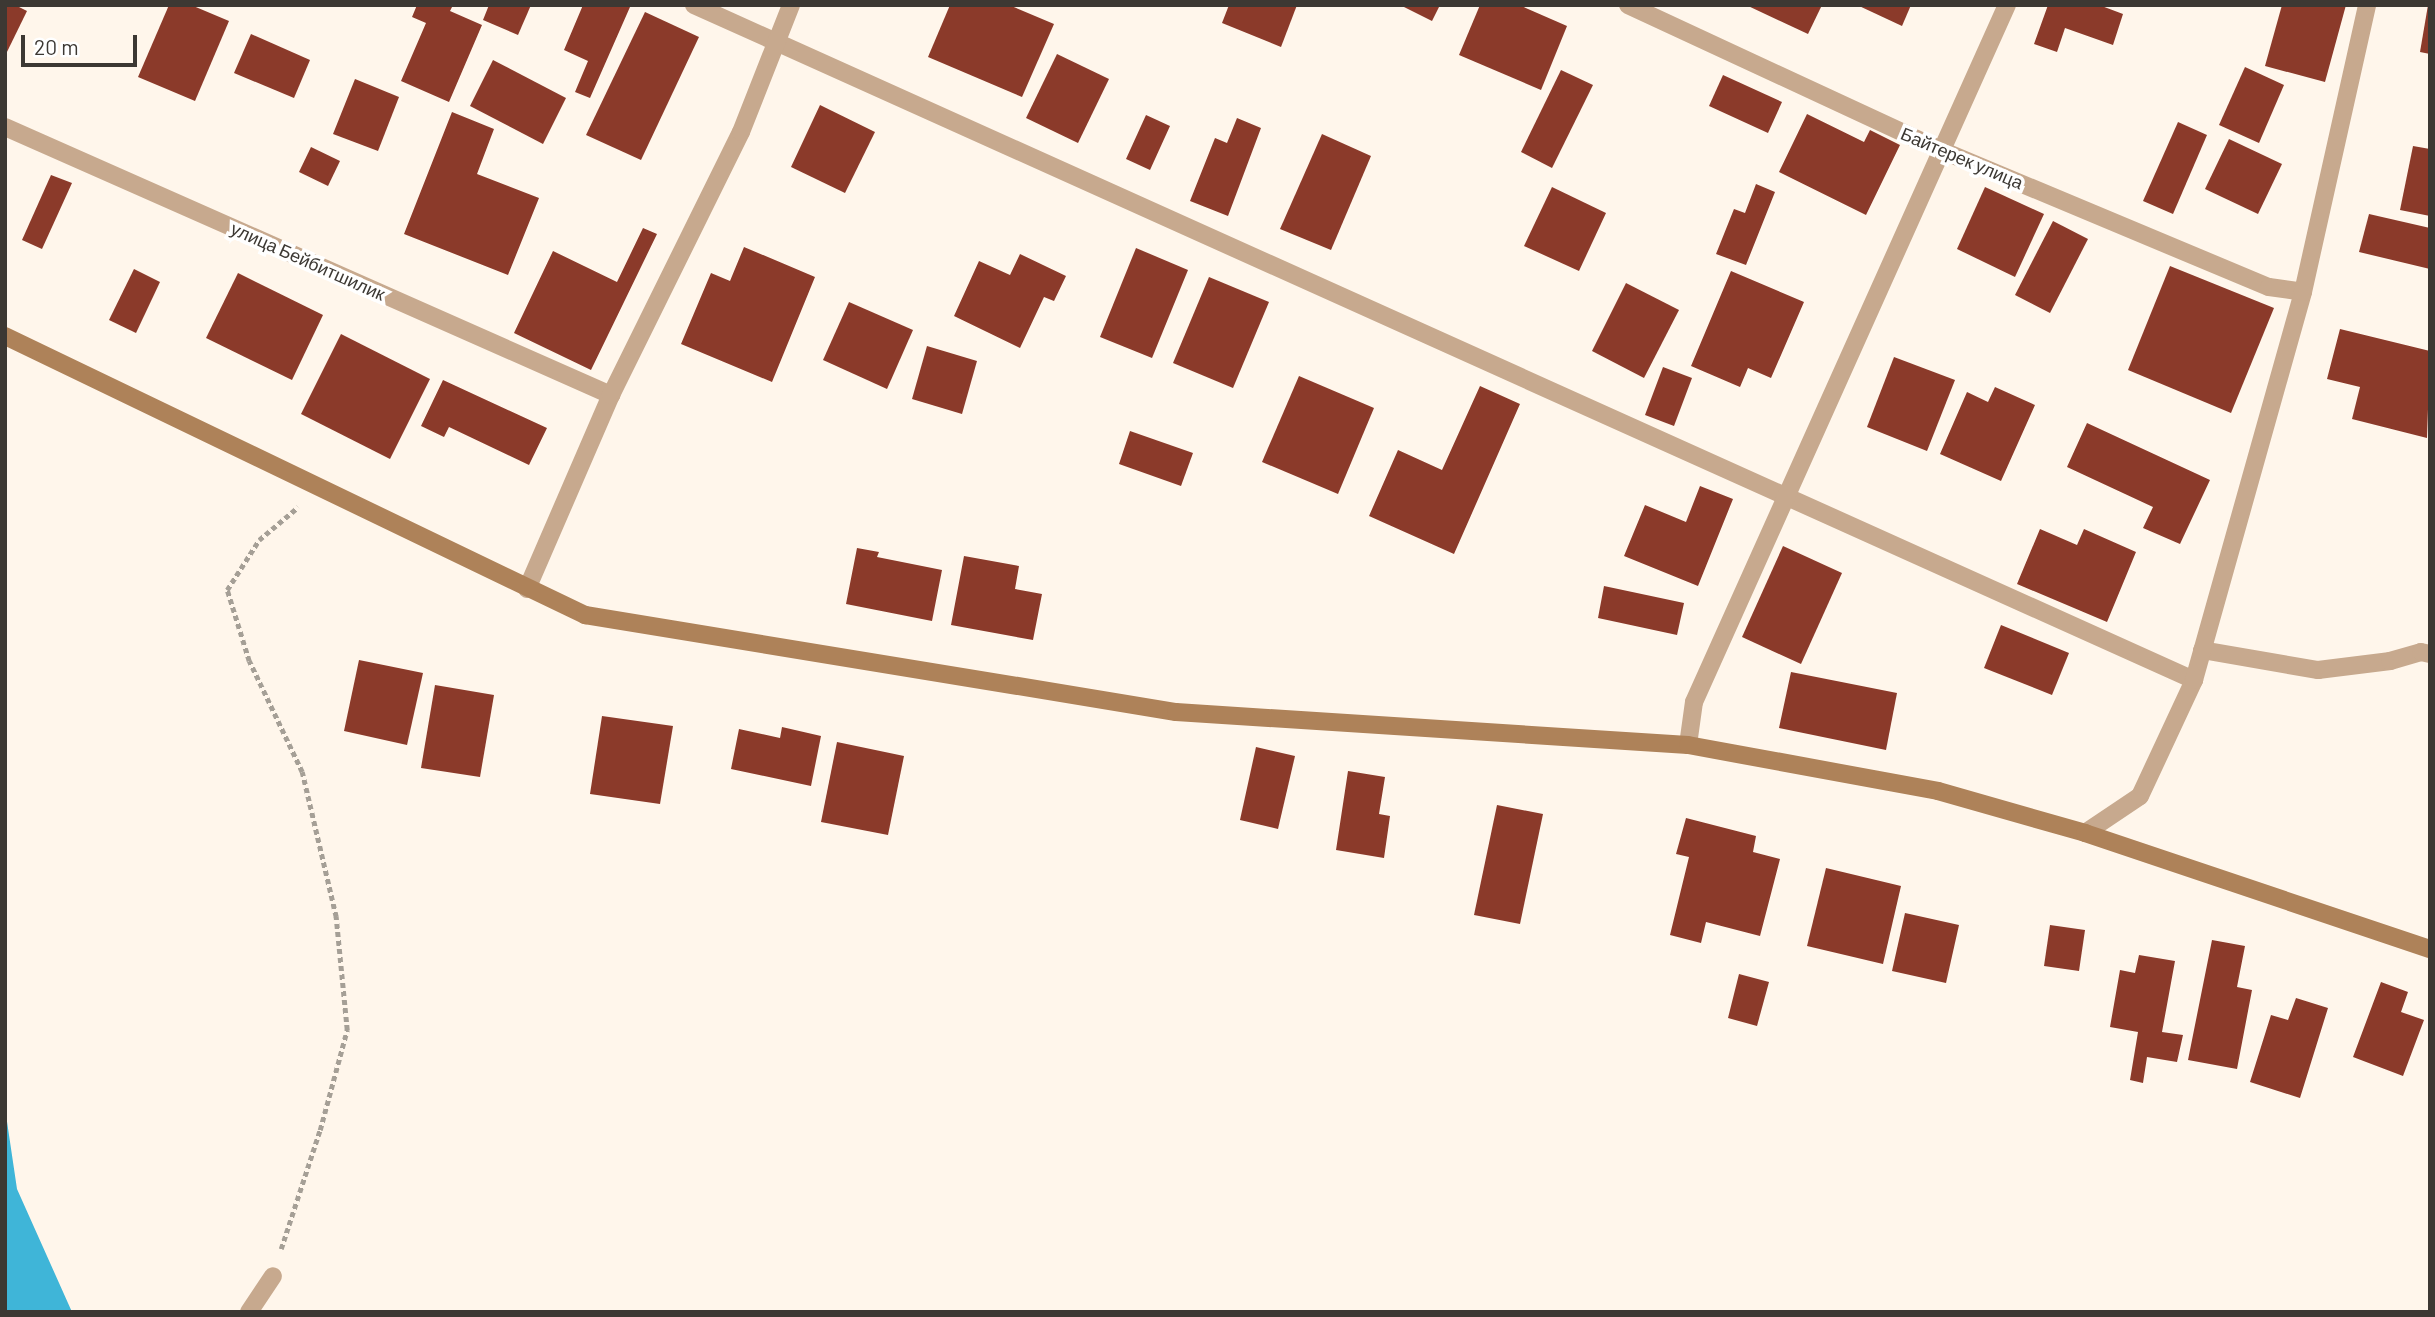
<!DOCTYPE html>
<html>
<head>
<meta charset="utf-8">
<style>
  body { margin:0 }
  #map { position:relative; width:2435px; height:1317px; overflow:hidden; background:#fff6eb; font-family:Barlow,sans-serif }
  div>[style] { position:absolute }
  .water>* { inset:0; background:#3fb5d8 }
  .building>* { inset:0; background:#8b3a2a }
  .path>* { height:4.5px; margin-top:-2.25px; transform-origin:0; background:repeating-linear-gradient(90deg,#a59f96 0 5px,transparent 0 8.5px) }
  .street>* { height:18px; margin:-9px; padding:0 9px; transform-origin:9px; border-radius:9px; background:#c7a98e }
  .secondary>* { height:18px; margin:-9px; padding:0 9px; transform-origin:9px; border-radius:9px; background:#ae8259 }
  span { translate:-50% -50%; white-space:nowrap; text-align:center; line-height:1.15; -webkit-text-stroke:7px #fff; paint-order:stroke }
  .street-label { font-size:18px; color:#3c3833 }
  .frame { position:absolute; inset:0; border:7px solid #3c3833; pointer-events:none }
  .scale { position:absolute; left:21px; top:35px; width:116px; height:32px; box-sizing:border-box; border:4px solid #3c3833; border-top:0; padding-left:9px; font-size:21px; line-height:24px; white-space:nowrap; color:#3c3833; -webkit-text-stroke:5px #fff; paint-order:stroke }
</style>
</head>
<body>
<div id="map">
  <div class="water">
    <i style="clip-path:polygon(5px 1108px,17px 1189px,72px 1312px,5px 1312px)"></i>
  </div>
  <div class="building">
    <i style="clip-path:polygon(5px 5px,15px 5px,27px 11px,5px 56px)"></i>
    <i style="clip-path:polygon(169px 5px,191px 5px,229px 21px,195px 101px,138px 77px)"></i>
    <i style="clip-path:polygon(417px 5px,453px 5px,450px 11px,482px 25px,449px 102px,401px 81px,426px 23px,412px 17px)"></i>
    <i style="clip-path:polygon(489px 5px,531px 5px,518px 35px,483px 20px)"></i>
    <i style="clip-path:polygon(583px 5px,630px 7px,590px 98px,575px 92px,588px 61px,564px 50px)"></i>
    <i style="clip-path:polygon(950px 5px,1009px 5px,1054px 24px,1022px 97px,928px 57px)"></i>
    <i style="clip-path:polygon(1229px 5px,1297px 5px,1281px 47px,1222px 23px)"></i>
    <i style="clip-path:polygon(1400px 5px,1440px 5px,1432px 21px)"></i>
    <i style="clip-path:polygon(1480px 5px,1519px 5px,1567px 26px,1541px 90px,1459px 55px)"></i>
    <i style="clip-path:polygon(1746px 5px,1822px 5px,1808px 34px)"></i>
    <i style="clip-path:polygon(1857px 5px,1911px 5px,1902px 26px)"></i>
    <i style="clip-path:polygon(2048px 5px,2099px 5px,2123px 14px,2113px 45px,2065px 28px,2057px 52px,2034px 44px)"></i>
    <i style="clip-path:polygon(2282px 5px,2346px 5px,2325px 82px,2265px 66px)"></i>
    <i style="clip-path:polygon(2428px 5px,2430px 5px,2430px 54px,2420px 52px)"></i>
    <i style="clip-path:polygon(645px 12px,699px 37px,641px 160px,586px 135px)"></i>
    <i style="clip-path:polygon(251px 34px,310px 60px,294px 98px,234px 73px)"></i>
    <i style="clip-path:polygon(1057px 54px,1109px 79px,1078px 143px,1026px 118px)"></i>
    <i style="clip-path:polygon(493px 60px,566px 98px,543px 144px,470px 106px)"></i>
    <i style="clip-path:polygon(2245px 67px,2284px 85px,2259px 143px,2219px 125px)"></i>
    <i style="clip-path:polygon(1561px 70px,1593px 85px,1552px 168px,1521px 152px)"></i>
    <i style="clip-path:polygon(1723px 75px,1782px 102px,1768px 133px,1709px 106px)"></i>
    <i style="clip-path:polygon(355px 79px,399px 97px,378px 151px,333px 134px)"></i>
    <i style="clip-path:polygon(820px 105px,875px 132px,845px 193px,791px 167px)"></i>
    <i style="clip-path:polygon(452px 112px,494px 129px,477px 174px,539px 198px,508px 275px,404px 234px)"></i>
    <i style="clip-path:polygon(1807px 114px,1864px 142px,1870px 130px,1900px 145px,1866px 215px,1779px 172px)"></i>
    <i style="clip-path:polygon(1146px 115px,1170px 126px,1150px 170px,1126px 159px)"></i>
    <i style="clip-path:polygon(1237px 118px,1261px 128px,1228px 216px,1190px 201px,1215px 138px,1227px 143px)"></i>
    <i style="clip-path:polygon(2178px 122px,2207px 135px,2173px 214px,2143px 201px)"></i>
    <i style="clip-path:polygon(1322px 134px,1371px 156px,1331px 250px,1280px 229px)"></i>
    <i style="clip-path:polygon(2229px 139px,2282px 164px,2258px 214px,2205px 189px)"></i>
    <i style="clip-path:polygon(2413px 146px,2430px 149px,2430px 216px,2400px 210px)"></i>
    <i style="clip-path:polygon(311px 147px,340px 161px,328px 186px,299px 172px)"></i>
    <i style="clip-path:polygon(51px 175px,72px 183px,42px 249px,22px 240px)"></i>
    <i style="clip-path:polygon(1756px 184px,1775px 192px,1746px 265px,1716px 254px,1734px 209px,1745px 213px)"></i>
    <i style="clip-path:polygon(1552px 187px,1606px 213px,1579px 271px,1524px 246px)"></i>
    <i style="clip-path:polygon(1985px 187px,2044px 214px,2015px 277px,1957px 249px)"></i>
    <i style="clip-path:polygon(2369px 214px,2430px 228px,2430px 269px,2359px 252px)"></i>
    <i style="clip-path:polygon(2053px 221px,2088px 239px,2050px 313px,2015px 295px)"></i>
    <i style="clip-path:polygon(643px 228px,657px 234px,591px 370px,514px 333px,553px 251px,617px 282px)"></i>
    <i style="clip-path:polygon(744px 247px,815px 277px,772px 382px,681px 344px,711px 273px,730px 281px)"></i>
    <i style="clip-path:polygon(1136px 248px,1188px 270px,1152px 358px,1100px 337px)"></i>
    <i style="clip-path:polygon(1020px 254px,1066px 276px,1054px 301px,1044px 297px,1020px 348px,954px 316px,979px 261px,1010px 275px)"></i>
    <i style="clip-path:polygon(2170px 266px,2274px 308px,2231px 413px,2128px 370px)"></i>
    <i style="clip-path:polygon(134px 269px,160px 282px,136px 333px,109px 320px)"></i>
    <i style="clip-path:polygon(1731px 271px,1804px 302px,1771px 378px,1748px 368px,1740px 387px,1691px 366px)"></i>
    <i style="clip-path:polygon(238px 273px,323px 315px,292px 380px,206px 338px)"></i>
    <i style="clip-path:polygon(1209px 277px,1269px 302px,1233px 388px,1173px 363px)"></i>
    <i style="clip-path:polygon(1626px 283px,1679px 310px,1644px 378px,1592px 351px)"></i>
    <i style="clip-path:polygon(849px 302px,913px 330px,887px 389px,823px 360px)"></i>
    <i style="clip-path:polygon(2340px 329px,2430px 351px,2427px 438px,2352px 419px,2360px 387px,2327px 379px)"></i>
    <i style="clip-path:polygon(341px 334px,430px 379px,390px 459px,301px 414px)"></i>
    <i style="clip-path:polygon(927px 346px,977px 361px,962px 414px,912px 399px)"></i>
    <i style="clip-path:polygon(1894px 357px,1955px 380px,1927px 451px,1867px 427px)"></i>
    <i style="clip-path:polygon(1663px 367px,1692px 378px,1674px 426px,1645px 415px)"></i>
    <i style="clip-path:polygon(1299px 376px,1374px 408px,1338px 494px,1262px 462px)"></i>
    <i style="clip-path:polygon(443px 380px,547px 428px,529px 465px,449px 427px,444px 437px,421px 426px)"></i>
    <i style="clip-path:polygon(1480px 386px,1520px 404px,1454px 554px,1369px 516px,1398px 450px,1442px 470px)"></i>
    <i style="clip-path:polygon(1995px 387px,2035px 405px,2001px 481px,1940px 454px,1967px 392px,1988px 402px)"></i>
    <i style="clip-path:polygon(2087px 423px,2210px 480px,2180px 544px,2143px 528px,2153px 507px,2067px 467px)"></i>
    <i style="clip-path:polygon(1130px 431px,1193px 453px,1181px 486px,1119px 464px)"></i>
    <i style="clip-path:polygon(1700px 486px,1733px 499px,1698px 586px,1624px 556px,1645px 505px,1686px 522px)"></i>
    <i style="clip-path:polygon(2040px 529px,2077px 545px,2084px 529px,2136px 552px,2107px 622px,2017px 584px)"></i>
    <i style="clip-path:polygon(1783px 546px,1842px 573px,1801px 664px,1742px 637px)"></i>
    <i style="clip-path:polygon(857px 548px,879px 552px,877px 557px,942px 570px,932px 621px,846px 604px)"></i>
    <i style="clip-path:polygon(964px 556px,1019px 566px,1015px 589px,1042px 594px,1033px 640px,951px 625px)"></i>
    <i style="clip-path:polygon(1604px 586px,1684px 603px,1677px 635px,1598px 618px)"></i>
    <i style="clip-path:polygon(2001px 625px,2069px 653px,2052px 695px,1984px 668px)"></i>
    <i style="clip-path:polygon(359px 660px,423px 673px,407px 745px,344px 731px)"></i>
    <i style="clip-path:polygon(1791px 672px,1897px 693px,1886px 750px,1779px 728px)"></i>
    <i style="clip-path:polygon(435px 685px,494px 695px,480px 777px,421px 768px)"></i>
    <i style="clip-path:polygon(602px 716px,673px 726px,660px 804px,590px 794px)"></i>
    <i style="clip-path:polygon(782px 727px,821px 736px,811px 786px,731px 769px,739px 729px,780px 738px)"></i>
    <i style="clip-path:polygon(837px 742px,904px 756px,888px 835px,821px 822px)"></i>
    <i style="clip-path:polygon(1256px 747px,1295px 756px,1278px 829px,1240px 820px)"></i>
    <i style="clip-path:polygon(1348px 771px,1385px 777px,1379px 814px,1390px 816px,1384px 858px,1336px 850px)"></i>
    <i style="clip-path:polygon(1497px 805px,1543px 814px,1520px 924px,1474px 915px)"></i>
    <i style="clip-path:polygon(1686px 818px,1756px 836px,1753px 852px,1780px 859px,1760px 936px,1706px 922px,1701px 943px,1670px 935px,1689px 857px,1676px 854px)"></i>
    <i style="clip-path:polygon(1826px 868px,1901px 886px,1883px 964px,1807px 946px)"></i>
    <i style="clip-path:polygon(1905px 913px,1959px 925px,1946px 983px,1892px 971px)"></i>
    <i style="clip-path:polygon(2050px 925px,2085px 930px,2079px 971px,2044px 966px)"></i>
    <i style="clip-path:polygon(2212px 940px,2245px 946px,2237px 987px,2252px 990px,2237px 1069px,2188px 1060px)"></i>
    <i style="clip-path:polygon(2139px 955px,2175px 961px,2162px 1032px,2183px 1035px,2177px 1062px,2147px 1057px,2143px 1083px,2130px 1080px,2138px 1032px,2110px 1027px,2120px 970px,2135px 973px)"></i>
    <i style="clip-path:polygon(1739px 974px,1769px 982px,1757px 1026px,1728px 1018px)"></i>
    <i style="clip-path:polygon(2381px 982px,2408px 992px,2401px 1012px,2424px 1020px,2403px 1076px,2353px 1057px)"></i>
    <i style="clip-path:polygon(2296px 998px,2328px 1008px,2300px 1098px,2250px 1082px,2271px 1015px,2288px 1020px)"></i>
  </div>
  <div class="path">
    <i style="left:281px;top:1249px;width:125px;rotate:-71.9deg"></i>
    <i style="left:320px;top:1130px;width:104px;rotate:-74.9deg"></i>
    <i style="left:347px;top:1030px;width:114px;rotate:-95.6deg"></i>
    <i style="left:336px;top:917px;width:149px;rotate:-103.2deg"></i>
    <i style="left:302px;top:772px;width:123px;rotate:-115.5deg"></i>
    <i style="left:249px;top:661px;width:74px;rotate:-107.2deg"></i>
    <i style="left:227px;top:590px;width:59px;rotate:-57.4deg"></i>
    <i style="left:259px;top:540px;width:51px;rotate:-40.2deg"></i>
  </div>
  <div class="street">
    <i style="left:694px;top:5px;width:1645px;rotate:24.23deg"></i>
    <i style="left:1628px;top:5px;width:345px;rotate:24.9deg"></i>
    <i style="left:1941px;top:150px;width:355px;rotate:22.7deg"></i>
    <i style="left:2269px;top:287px;width:34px;rotate:8deg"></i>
    <i style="left:5px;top:127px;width:663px;rotate:23.86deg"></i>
    <i style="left:527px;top:589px;width:211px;rotate:-66.6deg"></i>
    <i style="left:611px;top:395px;width:293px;rotate:-63.7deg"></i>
    <i style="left:741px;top:132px;width:136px;rotate:-68.5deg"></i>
    <i style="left:2202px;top:650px;width:118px;rotate:9.8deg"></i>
    <i style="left:2318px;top:670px;width:73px;rotate:-7.1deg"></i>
    <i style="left:2390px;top:661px;width:32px;rotate:-16deg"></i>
    <i style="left:2421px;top:652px;width:9px;rotate:13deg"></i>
    <i style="left:1688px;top:745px;width:43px;rotate:-82.1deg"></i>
    <i style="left:1694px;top:702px;width:764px;rotate:-65.82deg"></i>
    <i style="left:2085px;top:833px;width:66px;rotate:-33.9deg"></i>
    <i style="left:2140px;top:796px;width:128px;rotate:-65deg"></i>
    <i style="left:2194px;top:680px;width:403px;rotate:-74.3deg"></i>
    <i style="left:2303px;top:292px;width:294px;rotate:-77.4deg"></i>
    <i style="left:249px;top:1312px;width:43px;rotate:-56.3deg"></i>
  </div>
  <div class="secondary">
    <i style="left:5px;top:336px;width:644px;rotate:25.69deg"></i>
    <i style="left:585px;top:615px;width:599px;rotate:9.32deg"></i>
    <i style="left:1176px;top:712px;width:513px;rotate:3.69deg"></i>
    <i style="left:1688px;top:745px;width:254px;rotate:10.4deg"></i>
    <i style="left:1938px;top:791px;width:153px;rotate:15.9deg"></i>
    <i style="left:2085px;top:833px;width:364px;rotate:18.6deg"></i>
  </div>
  <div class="street-label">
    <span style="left:1962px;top:158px;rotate:23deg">Байтерек улица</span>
    <span style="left:308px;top:261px;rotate:24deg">улица Бейбитшилик</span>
  </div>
  <div class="frame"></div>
  <div class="scale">20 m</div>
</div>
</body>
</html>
